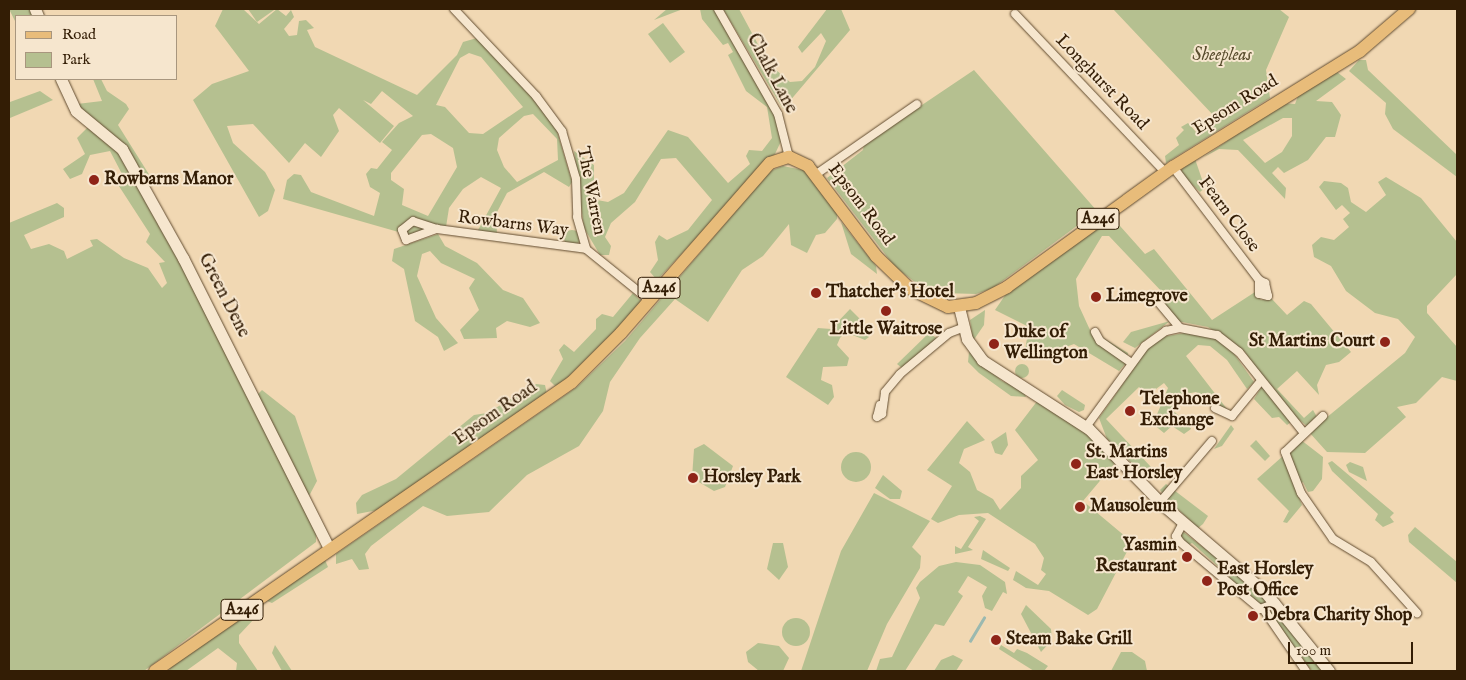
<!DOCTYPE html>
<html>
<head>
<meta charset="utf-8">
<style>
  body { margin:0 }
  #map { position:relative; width:1466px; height:680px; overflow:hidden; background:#f1d8b3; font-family:"IM FELL English",serif }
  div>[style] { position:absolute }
  .green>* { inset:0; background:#b5c090 }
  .round { border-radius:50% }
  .stream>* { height:2.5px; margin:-1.25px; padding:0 1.25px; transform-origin:1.25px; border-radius:1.25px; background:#9bb9b0 }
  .roads { filter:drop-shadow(0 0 1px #624c30) drop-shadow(0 0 1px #624c30) }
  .street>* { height:8px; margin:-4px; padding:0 4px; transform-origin:4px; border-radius:4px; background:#f6e6ce }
  .secondary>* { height:11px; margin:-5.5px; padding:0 5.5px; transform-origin:5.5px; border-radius:5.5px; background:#f6e6ce }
  .primary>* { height:12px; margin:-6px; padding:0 6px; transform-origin:6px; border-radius:6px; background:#e8bc7a }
  .dots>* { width:14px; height:14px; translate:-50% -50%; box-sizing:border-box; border:2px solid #f6e6ce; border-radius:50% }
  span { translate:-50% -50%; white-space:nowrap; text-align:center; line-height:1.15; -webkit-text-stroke:4px #f6e6ce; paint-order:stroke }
  .shield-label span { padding:1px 4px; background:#f6e6ce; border:1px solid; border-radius:4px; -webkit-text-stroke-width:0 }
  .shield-label { font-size:16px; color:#331d05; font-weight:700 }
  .park-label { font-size:18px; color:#5a4e2f; font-style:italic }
  .street-label { font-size:18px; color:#331d05 }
  .poi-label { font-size:18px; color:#331d05; font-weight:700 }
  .left { translate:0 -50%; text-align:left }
  .right { translate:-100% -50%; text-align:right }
  .frame { position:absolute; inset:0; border:10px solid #331d05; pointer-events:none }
  .legend { position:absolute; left:15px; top:15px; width:162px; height:65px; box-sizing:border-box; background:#f6e6ce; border:1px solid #a8967e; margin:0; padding:6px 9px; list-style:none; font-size:15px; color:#331d05 }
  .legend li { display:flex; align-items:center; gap:10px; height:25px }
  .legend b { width:25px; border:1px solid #a8967e }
  .scale { position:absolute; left:1288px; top:642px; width:125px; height:22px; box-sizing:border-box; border:2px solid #331d05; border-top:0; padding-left:6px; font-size:15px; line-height:18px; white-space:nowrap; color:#331d05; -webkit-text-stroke:4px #f6e6ce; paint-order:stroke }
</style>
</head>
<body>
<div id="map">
  <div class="green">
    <i style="clip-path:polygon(9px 9px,31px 9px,34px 16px,16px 16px,16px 23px)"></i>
    <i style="clip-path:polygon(evenodd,223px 9px,243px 9px,259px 24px,277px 9px,286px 16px,291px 10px,294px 17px,284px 29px,289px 36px,297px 35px,299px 21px,306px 20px,314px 28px,307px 30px,315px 47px,417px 95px,457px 55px,463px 42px,477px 38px,554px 121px,572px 182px,569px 187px,544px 172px,507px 193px,496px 214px,497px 234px,477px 232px,501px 188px,481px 177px,463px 189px,449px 208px,446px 227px,409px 235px,283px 199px,287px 180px,294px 174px,301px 175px,311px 192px,374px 216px,380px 193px,370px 187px,366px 174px,371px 168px,377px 169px,392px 150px,382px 142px,399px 123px,413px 116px,382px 91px,371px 104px,363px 100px,394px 126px,380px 143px,339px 108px,333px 115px,339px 131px,321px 157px,305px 143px,289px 163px,253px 124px,227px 126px,233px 143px,265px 172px,275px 190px,268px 211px,259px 217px,193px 100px,212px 84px,249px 71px,215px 26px,223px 9px,469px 53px,481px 57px,523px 107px,483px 134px,469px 133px,445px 107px,436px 105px,460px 58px,469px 53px,223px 9px,533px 114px,557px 139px,558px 160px,517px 182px,504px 167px,497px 150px,499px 138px,524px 116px,533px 114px,223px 9px,431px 134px,453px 148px,457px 167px,428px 216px,402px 205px,404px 189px,391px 180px,391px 173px,422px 135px,431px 134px)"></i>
    <i style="clip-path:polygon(248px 9px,273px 9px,274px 10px,257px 22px)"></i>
    <i style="clip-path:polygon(667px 9px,683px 9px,654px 20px)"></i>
    <i style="clip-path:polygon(700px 9px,715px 9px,773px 109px,783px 137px,775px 154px,657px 280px,650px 272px,658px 260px,655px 242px,659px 235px,667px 240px,688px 230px,712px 200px,676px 158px,661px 159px,635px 202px,611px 223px,605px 237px,611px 246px,609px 255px,600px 255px,584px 228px,574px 151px,594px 165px,594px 194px,597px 200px,608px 202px,624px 193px,668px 130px,688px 137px,728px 183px,750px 164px,746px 156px,749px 150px,762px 151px,772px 138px,767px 107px,746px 91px,728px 55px,733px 52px,728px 43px,723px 45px,702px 19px)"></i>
    <i style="clip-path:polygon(723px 9px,739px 9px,768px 63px,790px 82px,802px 81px,815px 67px,826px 41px,821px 33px,802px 53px,798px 47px,827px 9px,841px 9px,850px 30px,783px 109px)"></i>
    <i style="clip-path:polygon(1113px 9px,1279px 9px,1289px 17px,1266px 70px,1270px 98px,1166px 163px,1165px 156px,1179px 145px,1176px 138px,1184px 130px,1181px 127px,1188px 123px,1196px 132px,1214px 116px)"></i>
    <i style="clip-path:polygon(663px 23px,685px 52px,670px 63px,648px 34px)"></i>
    <i style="clip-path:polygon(1359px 60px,1366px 60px,1368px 70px,1457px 155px,1457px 177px,1393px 129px,1385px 114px,1386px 103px,1349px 71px)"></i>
    <i style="clip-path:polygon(974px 70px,1097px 211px,993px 288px,976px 294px,942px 293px,915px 282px,895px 267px,827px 178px,863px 150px,864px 144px)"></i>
    <i style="clip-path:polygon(evenodd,1337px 72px,1346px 79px,1316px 101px,1332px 102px,1341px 115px,1335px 137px,1326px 137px,1308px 160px,1284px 173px,1278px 167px,1272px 173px,1286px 188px,1285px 199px,1238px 150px,1219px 149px,1204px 157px,1282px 103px,1295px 104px,1298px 96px,1337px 72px,1283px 118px,1292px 118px,1292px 136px,1282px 152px,1265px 163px,1243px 140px,1283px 118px)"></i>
    <i style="clip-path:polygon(93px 79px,101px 79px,107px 91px,126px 104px,129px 109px,118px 125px,150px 176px,137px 170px,77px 104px,102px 101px)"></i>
    <i style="clip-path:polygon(40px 91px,53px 100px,10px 118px,10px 102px)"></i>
    <i style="clip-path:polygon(90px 125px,119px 152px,196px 291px,316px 533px,316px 542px,144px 671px,9px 671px,9px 223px,57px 203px,64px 208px,64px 217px,24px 235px,31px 249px,49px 244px,64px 251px,67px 259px,93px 246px,90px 240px,97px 239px,124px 258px,148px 268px,162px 288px,167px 283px,159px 263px,165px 262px,146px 242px,150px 234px,115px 180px,122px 174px,110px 151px,90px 155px,82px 174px,70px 179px,63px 169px,85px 154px,77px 138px)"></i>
    <i style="clip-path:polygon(1195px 159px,1205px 188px,1200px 192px,1181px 174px,1183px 166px)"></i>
    <i style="clip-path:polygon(783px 166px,808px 171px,837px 213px,837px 219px,825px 233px,816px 235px,807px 253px,791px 245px,789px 224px,763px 256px,742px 270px,708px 322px,675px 299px,640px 338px,610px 382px,603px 411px,579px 446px,527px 475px,489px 512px,447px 516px,423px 506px,371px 546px,365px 554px,369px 569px,359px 570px,352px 559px,336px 564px,336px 554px,577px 387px,625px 341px,770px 171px)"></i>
    <i style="clip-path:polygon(1386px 177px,1421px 198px,1457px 242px,1457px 274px,1427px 306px,1427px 313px,1457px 347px,1457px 381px,1442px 377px,1416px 403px,1397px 407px,1406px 417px,1365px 453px,1327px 452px,1309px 432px,1405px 353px,1415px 337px,1398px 319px,1375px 313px,1346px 291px,1331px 266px,1314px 257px,1312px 245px,1321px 237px,1334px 240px,1349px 227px,1343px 219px,1350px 213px,1342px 205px,1336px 210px,1319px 187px,1324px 181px,1341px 183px,1348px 188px,1351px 202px,1366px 212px,1386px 195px,1378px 182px)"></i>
    <i style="clip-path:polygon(1112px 217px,1145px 254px,1154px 249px,1212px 320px,1255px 292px,1261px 300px,1271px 298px,1287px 315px,1304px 301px,1311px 304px,1351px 352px,1339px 362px,1326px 365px,1317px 385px,1319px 395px,1297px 371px,1277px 389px,1304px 418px,1313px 410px,1317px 417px,1307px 426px,1297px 418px,1287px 425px,1279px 417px,1272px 418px,1254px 399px,1264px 383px,1245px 352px,1208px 327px,1177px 321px,1159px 299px,1164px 294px,1109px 236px,1102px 236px,1076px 279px,1079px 306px,1090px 330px,1128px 353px,1127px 362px,1119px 371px,1074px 344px,1036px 358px,1025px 350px,1029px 327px,995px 310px,1006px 294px)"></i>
    <i style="clip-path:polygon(841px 222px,876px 266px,877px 274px,851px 254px)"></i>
    <i class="round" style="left:564px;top:230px;width:16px;height:16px"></i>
    <i style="clip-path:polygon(438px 234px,445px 246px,477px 263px,503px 290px,523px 298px,540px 323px,530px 327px,507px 321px,496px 328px,497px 338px,464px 339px,460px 330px,479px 310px,469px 288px,475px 279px,441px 263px,430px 251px,422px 254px,417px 276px,436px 318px,458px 343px,444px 351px,438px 337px,415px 321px,404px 269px,392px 261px,394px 249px)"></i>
    <i style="clip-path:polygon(633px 293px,643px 303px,558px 387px,554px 385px,550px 381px,563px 359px,559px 350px,564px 344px,574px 352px,596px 329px,596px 319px,602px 314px,613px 317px)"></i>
    <i style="clip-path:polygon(850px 309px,861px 320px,856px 325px,869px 337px,865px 340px,845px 332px,840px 338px,837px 345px,849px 358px,847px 366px,823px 367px,821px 380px,832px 385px,834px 397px,828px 405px,786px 377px,818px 328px,831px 329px)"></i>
    <i style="clip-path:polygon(985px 310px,984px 325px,973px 341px,970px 320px)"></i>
    <i style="clip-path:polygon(1170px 321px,1135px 348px,1123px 342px,1131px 332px)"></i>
    <i style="clip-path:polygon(929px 333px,938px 339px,902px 368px,897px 364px)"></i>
    <i style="clip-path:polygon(1184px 333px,1215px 338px,1230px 348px,1254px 382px,1247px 389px,1227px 360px,1210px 346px,1198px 345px,1186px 356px,1227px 409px,1224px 413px,1196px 392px,1180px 395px,1171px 409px,1189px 424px,1191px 429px,1184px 434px,1172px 426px,1164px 433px,1153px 424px,1168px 388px,1164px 383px,1148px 395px,1139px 387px,1106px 419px,1151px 467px,1146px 477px,1107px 439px,1099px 418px,1150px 345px,1162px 337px)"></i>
    <i style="clip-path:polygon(969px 352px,1002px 381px,1023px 390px,1026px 397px,1011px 396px,979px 373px,968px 362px)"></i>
    <i class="round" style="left:1015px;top:364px;width:14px;height:14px"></i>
    <i style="clip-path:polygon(536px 384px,545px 385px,547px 394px,378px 510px,357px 514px,356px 503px,362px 495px,396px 479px,474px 415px,487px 413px)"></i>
    <i style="clip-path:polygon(262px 390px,295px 416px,317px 481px,309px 496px,257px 395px)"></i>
    <i style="clip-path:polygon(1062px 390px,1085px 405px,1084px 410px,1079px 412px,1065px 405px,1057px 396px)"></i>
    <i style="clip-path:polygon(1038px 400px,1088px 435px,1115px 463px,1083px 501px,1132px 542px,1097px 609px,1088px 615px,1049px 591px,1026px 588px,1013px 580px,1016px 571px,1038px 585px,1046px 574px,1041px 570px,1044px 558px,1035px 544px,988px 513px,959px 515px,938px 523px,931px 519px,952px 486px,927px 470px,967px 421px,985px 440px,964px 449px,959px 463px,970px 472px,977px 490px,993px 499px,1000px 510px,1021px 488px,1021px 476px,1038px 460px,1015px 430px)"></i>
    <i style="clip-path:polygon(1231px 425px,1234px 429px,1222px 446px,1214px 449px)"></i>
    <i style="clip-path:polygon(1006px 432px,1008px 445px,1002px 455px,995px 453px,991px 442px)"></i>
    <i style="clip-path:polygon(1256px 440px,1270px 456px,1265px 461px,1250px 446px)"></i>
    <i style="clip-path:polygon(1301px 440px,1323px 457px,1322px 479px,1313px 491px,1308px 492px,1303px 482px,1295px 487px,1302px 505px,1287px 523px,1283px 522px,1289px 511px,1257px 479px)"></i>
    <i style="clip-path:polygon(704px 444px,733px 466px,725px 487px,714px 491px,692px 478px,694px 449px)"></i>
    <i class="round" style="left:841px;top:452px;width:30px;height:30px"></i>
    <i style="clip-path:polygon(1332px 461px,1394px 513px,1390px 517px,1394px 522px,1383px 527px,1375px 520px,1378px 514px,1332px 471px,1328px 463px)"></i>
    <i style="clip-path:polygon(1350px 462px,1363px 467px,1367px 481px,1349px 472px,1346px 465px)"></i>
    <i style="clip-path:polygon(883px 475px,902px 491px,900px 499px,890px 499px,875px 488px)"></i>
    <i style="clip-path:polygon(1166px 484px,1208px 516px,1203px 524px,1198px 528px,1166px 498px,1160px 490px)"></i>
    <i style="clip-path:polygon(874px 493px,930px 521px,912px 547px,921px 556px,920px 568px,887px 624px,867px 671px,801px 671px,841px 551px)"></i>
    <i style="clip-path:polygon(980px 516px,986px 519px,968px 547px,973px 550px,955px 554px,955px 546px,961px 549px,979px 521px,974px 517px)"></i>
    <i style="clip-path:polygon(1415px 527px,1457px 562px,1457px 583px,1409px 542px,1408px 535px)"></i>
    <i style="clip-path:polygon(1182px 531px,1225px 564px,1221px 569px,1192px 543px,1188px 545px,1181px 538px)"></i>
    <i style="clip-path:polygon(773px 543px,783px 543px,788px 567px,779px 580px,767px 569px)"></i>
    <i style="clip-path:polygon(983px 550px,1010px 568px,1008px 571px,981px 559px)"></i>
    <i style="clip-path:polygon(325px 560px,328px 567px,272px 603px,267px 601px)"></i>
    <i style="clip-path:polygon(956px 562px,980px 565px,1005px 582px,1007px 594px,1003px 592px,992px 611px,985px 608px,982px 596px,987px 587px,968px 576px,958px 592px,963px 596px,944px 626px,935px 624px,905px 671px,876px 671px,880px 659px,892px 657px,920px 598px,916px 588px,920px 582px,939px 566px)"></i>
    <i style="clip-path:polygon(1235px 571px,1268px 602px,1259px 607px,1229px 577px)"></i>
    <i style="clip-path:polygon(1026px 605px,1051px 629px,1052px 640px,1041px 652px,1021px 614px)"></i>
    <i style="clip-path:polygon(1276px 608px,1323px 671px,1312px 671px,1274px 621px,1270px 613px)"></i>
    <i style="clip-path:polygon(254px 611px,254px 619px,239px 635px,239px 643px,258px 671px,236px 671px,237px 663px,218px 648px,186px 671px,169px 671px,172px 663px)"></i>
    <i class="round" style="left:782px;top:618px;width:28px;height:28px"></i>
    <i style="clip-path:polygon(758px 643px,779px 646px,789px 658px,783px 671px,759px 671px,748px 662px,746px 652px)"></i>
    <i style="clip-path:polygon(275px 645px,292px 671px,282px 671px,272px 653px)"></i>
    <i style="clip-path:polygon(1001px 645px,1014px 653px,1017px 649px,1027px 653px,1048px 666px,1044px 671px,1034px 671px,999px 649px)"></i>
    <i style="clip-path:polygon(1121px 652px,1132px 652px,1145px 661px,1147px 671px,1111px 671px)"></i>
    <i style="clip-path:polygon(953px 655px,963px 660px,956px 671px,934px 671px,941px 660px)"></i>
  </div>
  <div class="stream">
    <i style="left:970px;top:641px;width:27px;rotate:-59deg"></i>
  </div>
  <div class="roads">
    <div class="street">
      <i style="left:454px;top:9px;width:120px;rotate:46.7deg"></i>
      <i style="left:536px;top:96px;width:44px;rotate:53.4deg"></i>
      <i style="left:562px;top:131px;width:50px;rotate:73.7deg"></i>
      <i style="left:576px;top:179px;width:38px;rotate:88deg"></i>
      <i style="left:577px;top:217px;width:33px;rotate:74deg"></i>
      <i style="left:586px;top:249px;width:81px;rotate:39deg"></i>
      <i style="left:718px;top:9px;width:121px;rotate:60.3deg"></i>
      <i style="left:778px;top:114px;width:44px;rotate:75.7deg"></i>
      <i style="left:1015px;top:14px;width:218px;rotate:46.5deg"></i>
      <i style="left:1173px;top:167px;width:142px;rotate:52.7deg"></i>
      <i style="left:1259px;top:280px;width:7px;rotate:27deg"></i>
      <i style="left:1265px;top:283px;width:13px;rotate:77deg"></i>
      <i style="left:1268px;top:296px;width:9px;rotate:-167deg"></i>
      <i style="left:1259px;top:294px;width:14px;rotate:-90deg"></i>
      <i style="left:815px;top:175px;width:124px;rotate:-34.8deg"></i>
      <i style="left:437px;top:229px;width:25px;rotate:-162deg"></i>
      <i style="left:413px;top:221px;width:14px;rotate:141deg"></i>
      <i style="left:402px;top:230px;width:11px;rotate:68deg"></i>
      <i style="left:406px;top:240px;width:33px;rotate:-20deg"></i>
      <i style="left:437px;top:229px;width:150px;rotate:7.6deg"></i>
      <i style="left:1154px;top:297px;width:40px;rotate:50deg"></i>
      <i style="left:1095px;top:332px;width:10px;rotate:61deg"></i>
      <i style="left:1100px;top:341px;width:38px;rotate:35deg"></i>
      <i style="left:880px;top:405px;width:12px;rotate:104deg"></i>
      <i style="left:877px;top:417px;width:6px;rotate:-31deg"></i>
      <i style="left:882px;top:414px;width:22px;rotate:-82deg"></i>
      <i style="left:885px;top:392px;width:23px;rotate:-50deg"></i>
      <i style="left:900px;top:374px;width:64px;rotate:-39.9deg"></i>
      <i style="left:949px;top:333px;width:14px;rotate:-21deg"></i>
      <i style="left:1215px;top:408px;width:19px;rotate:25deg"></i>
      <i style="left:1232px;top:416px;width:44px;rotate:-50.5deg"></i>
      <i style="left:1323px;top:416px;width:52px;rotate:136.5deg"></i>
      <i style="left:1285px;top:452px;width:44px;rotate:68.7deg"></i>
      <i style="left:1301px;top:493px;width:56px;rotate:55.2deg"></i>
      <i style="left:1333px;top:539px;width:44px;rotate:31.2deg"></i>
      <i style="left:1371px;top:562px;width:69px;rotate:48deg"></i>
      <i style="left:1086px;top:427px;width:100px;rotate:-53.9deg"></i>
      <i style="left:1145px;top:346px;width:26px;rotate:-36deg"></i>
      <i style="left:1166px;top:331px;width:14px;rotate:-12deg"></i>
      <i style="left:1180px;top:328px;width:38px;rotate:11deg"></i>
      <i style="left:1217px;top:335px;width:28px;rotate:38deg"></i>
      <i style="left:1239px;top:352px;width:102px;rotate:51.3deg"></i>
      <i style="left:1160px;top:502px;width:80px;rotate:-49.6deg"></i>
      <i style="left:1183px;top:523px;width:15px;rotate:118deg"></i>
      <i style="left:1176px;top:536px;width:7px;rotate:56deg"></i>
      <i style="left:1180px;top:542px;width:104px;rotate:39.9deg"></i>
      <i style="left:1260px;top:609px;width:17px;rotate:-21deg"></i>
      <i style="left:1264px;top:610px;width:74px;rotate:55.5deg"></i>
    </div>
    <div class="secondary">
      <i style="left:35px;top:9px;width:8px;rotate:67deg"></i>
      <i style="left:61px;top:79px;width:35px;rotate:65deg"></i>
      <i style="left:76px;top:111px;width:60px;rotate:39.6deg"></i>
      <i style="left:122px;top:149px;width:125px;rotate:60.8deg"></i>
      <i style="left:183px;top:258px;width:325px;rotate:63.3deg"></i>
      <i style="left:959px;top:307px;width:33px;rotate:76deg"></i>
      <i style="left:967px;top:339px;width:26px;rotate:54deg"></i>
      <i style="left:982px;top:360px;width:127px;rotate:32.8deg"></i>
      <i style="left:1089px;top:429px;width:106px;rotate:45.8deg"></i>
      <i style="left:1163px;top:505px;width:134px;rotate:40.5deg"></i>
      <i style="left:1265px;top:592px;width:102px;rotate:51deg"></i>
    </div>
    <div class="primary">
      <i style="left:155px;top:671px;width:507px;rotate:-34.72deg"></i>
      <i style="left:572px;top:382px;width:69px;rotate:-45deg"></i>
      <i style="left:621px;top:333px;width:226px;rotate:-48.8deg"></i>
      <i style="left:770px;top:163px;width:20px;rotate:-18deg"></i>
      <i style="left:789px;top:157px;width:21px;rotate:25deg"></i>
      <i style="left:808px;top:166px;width:113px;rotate:52.9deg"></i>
      <i style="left:876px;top:256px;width:46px;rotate:44.1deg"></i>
      <i style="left:909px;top:288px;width:43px;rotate:26deg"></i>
      <i style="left:948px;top:307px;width:28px;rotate:-8deg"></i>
      <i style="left:976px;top:303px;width:35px;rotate:-27deg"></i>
      <i style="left:1007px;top:287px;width:205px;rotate:-35.9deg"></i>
      <i style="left:1173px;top:167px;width:220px;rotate:-31.8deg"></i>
      <i style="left:1360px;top:51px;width:65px;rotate:-40.6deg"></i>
    </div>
  </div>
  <div class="dots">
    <i style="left:94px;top:180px;background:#8f2418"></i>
    <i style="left:816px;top:293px;background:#8f2418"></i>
    <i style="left:1096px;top:297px;background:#8f2418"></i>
    <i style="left:886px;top:311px;background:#8f2418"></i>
    <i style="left:1385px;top:342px;background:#8f2418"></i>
    <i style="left:994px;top:344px;background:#8f2418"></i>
    <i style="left:1130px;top:411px;background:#8f2418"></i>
    <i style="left:1076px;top:464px;background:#8f2418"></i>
    <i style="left:693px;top:478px;background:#8f2418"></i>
    <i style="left:1080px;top:507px;background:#8f2418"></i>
    <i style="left:1187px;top:557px;background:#8f2418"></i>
    <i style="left:1207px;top:581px;background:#8f2418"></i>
    <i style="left:1253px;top:616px;background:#8f2418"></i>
    <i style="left:996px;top:640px;background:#8f2418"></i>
  </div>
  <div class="shield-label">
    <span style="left:1098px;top:219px">A246</span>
    <span style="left:659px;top:288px">A246</span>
    <span style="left:242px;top:610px">A246</span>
  </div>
  <div class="park-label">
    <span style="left:1222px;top:56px">Sheepleas</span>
  </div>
  <div class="street-label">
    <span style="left:771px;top:74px;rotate:62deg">Chalk Lane</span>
    <span style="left:1101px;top:83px;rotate:46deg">Longhurst Road</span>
    <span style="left:1236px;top:106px;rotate:-32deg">Epsom Road</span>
    <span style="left:590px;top:191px;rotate:79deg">The Warren</span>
    <span style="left:860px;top:205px;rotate:53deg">Epsom Road</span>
    <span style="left:1228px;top:215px;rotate:53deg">Fearn Close</span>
    <span style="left:513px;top:225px;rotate:7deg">Rowbarns Way</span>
    <span style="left:223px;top:296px;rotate:63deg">Green Dene</span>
    <span style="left:496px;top:414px;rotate:-35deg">Epsom Road</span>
  </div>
  <div class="poi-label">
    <span class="left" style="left:104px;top:180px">Rowbarns Manor</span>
    <span class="left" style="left:826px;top:293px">Thatcher's Hotel</span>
    <span class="left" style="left:1106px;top:297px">Limegrove</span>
    <span style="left:886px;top:330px">Little Waitrose</span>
    <span class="left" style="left:1004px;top:344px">Duke of<br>Wellington</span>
    <span class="right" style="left:1375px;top:342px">St Martins Court</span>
    <span class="left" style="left:1140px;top:411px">Telephone<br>Exchange</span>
    <span class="left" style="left:1086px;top:464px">St. Martins<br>East Horsley</span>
    <span class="left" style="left:703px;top:478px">Horsley Park</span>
    <span class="left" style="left:1090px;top:507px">Mausoleum</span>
    <span class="right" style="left:1177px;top:557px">Yasmin<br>Restaurant</span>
    <span class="left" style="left:1217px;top:581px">East Horsley<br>Post Office</span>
    <span class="left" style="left:1263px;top:616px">Debra Charity Shop</span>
    <span class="left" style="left:1006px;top:640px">Steam Bake Grill</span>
  </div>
  <div class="frame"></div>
  <ul class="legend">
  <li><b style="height:6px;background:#e8bc7a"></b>Road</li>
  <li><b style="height:14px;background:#b5c090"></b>Park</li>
  </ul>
  <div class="scale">100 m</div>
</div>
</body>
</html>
